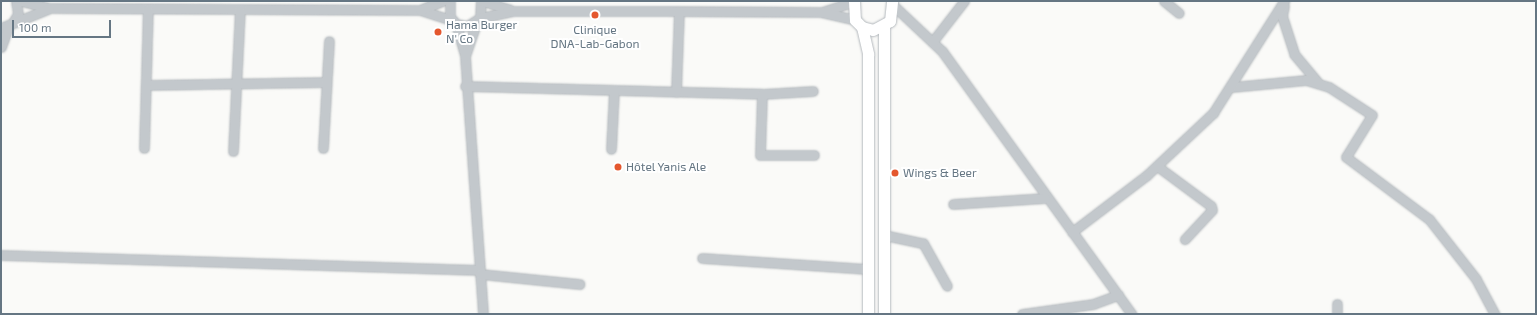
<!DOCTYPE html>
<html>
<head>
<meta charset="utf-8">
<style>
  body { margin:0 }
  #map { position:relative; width:1537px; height:315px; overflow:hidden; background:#fafaf8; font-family:"Exo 2",sans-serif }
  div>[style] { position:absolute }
  .roads { filter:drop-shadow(0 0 1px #b5babe) drop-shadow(0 0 1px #b5babe) }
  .minor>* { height:9px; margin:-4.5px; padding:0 4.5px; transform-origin:4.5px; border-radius:4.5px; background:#c3c8cc }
  .major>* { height:11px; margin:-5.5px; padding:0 5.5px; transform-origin:5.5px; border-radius:5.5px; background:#fff }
  .dots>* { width:11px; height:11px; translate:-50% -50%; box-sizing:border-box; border:2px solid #fff; border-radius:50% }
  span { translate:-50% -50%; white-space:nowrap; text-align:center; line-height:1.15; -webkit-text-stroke:4px #fff; paint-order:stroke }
  .poi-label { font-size:12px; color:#657683 }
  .left { translate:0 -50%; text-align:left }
  .frame { position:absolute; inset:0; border:2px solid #657683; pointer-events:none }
  .scale { position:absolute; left:12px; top:20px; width:99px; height:18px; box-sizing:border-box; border:2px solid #657683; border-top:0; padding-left:5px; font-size:12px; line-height:14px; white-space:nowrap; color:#657683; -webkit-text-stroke:3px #fff; paint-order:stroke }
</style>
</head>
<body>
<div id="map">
  <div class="roads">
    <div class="minor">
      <i style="left:21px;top:1px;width:29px;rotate:14deg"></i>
      <i style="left:49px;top:8px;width:371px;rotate:0.3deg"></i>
      <i style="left:420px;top:10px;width:35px;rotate:18deg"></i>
      <i style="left:450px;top:1px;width:16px;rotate:90deg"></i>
      <i style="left:450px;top:17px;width:9px;rotate:49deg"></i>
      <i style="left:456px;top:24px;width:11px;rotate:10deg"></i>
      <i style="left:467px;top:26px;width:15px;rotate:-32deg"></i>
      <i style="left:480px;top:18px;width:17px;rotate:-87deg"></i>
      <i style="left:483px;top:1px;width:28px;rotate:18deg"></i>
      <i style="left:1164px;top:1px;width:19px;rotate:39deg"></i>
      <i style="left:894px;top:6px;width:66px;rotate:43.2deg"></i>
      <i style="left:942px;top:51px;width:324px;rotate:54.2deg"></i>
      <i style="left:1284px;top:6px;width:10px;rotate:101deg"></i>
      <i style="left:1282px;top:16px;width:40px;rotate:72deg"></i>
      <i style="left:1294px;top:54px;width:38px;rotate:50deg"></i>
      <i style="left:420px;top:10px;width:24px;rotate:-22deg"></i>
      <i style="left:822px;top:12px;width:33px;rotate:-18deg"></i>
      <i style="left:480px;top:18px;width:33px;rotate:-12deg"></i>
      <i style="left:512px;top:11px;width:152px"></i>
      <i style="left:664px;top:11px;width:157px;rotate:0.4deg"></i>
      <i style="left:821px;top:12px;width:35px;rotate:13deg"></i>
      <i style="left:13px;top:22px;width:9px;rotate:-58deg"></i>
      <i style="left:18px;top:14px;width:13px;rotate:-99deg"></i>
      <i style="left:456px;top:24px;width:33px;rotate:74deg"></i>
      <i style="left:465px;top:56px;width:259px;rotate:86deg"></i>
      <i style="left:1px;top:28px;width:51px;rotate:-22deg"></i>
      <i style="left:933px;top:41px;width:51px;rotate:-52.2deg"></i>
      <i style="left:1px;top:47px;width:23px;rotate:-70deg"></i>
      <i style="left:465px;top:56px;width:36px;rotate:-71deg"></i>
      <i style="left:147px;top:85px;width:179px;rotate:-1deg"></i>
      <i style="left:465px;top:86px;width:297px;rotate:1.5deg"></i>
      <i style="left:762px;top:94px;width:61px;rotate:91.9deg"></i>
      <i style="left:760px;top:155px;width:54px"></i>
      <i style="left:1232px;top:87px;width:74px;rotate:-5.4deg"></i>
      <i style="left:1306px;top:80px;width:24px;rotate:17deg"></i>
      <i style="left:1329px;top:87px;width:51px;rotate:33.1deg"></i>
      <i style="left:1372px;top:115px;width:49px;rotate:121.8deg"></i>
      <i style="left:1346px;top:157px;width:104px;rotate:36.8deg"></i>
      <i style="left:1429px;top:219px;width:76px;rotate:51.9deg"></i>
      <i style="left:1476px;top:279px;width:40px;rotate:62deg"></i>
      <i style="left:676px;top:92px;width:80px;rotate:-87.9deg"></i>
      <i style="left:762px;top:94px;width:51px;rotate:-3.4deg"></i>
      <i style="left:144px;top:148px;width:139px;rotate:-88.4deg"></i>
      <i style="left:323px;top:148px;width:107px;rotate:-86.8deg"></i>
      <i style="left:611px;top:149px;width:59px;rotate:-87.1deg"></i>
      <i style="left:233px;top:151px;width:142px;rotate:-87.2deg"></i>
      <i style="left:1157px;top:166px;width:67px;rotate:36.5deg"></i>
      <i style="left:1211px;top:206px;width:4px;rotate:76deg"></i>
      <i style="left:1212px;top:210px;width:40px;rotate:133deg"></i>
      <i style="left:953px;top:204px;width:92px;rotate:-3.7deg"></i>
      <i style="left:1072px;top:232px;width:94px;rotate:-37.2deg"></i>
      <i style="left:1147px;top:175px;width:91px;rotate:-43.2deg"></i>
      <i style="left:1213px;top:113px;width:133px;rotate:-57.6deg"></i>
      <i style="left:884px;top:235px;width:40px;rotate:12deg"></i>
      <i style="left:923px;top:243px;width:49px;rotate:60.8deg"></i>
      <i style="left:1px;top:255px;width:479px;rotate:1.8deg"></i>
      <i style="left:702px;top:258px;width:166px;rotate:3.8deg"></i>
      <i style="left:480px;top:274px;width:100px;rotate:5.8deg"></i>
      <i style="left:1337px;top:304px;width:10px;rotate:90deg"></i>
      <i style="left:1022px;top:314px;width:72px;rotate:-8deg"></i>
      <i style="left:1093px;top:304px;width:27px;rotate:-20deg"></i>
    </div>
    <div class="major">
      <i style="left:854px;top:1px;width:19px;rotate:87deg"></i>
      <i style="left:855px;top:20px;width:10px;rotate:45deg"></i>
      <i style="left:862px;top:27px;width:11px;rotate:15deg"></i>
      <i style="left:873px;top:30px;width:19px;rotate:-28deg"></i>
      <i style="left:890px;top:21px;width:20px;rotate:-84deg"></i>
      <i style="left:862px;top:27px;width:28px;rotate:77deg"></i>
      <i style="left:868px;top:54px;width:260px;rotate:90deg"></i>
      <i style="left:884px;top:314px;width:287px;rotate:-90deg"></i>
    </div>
  </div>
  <div class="dots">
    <i style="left:595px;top:15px;background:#e4572e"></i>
    <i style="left:438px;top:32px;background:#e4572e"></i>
    <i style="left:618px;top:167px;background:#e4572e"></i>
    <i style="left:895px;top:173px;background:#e4572e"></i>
  </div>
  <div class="poi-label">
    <span class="left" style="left:446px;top:32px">Hama Burger<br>N' Co</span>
    <span style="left:595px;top:37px">Clinique<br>DNA-Lab-Gabon</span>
    <span class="left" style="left:626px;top:167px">Hôtel Yanis Ale</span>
    <span class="left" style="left:903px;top:173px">Wings &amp; Beer</span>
  </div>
  <div class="frame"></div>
  <div class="scale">100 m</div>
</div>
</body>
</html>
